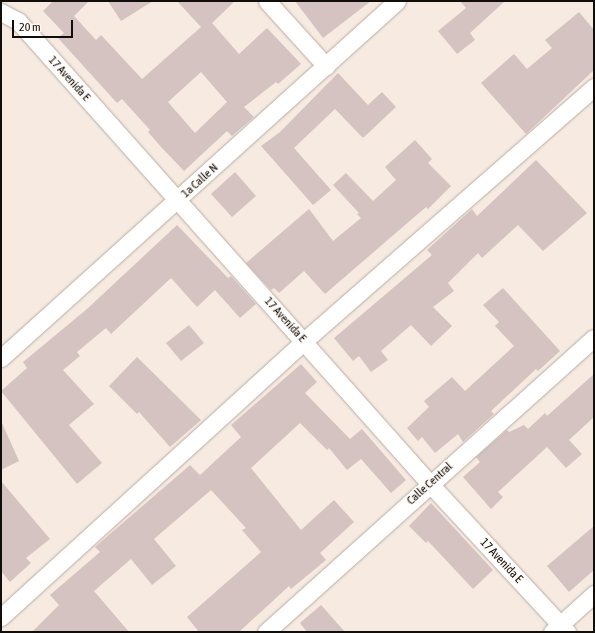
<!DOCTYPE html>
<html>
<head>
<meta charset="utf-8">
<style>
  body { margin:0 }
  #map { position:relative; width:595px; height:633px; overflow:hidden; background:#f7eae0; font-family:"Asap Condensed",sans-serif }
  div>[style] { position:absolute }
  .building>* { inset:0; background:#d4c3c1 }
  .roads { filter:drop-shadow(0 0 1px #b7aca2) drop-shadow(0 0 1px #b7aca2) }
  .minor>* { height:17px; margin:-8.5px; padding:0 8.5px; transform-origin:8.5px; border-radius:8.5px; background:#fff }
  span { translate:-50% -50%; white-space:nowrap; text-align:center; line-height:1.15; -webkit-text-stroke:3px #fef9f5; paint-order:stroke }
  .street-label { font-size:12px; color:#110d0a }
  .frame { position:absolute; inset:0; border:2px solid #110d0a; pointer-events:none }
  .scale { position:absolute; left:12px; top:20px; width:61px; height:18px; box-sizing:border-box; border:2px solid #110d0a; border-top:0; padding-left:5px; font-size:12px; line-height:14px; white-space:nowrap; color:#110d0a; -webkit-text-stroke:3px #fef9f5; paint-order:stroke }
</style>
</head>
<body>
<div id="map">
  <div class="building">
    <i style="clip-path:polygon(evenodd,53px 1px,89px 1px,74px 16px,96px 40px,101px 35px,142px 79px,201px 27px,177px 1px,235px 1px,212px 23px,239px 54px,267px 28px,301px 64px,278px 84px,276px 82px,244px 107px,254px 117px,232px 136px,227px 131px,184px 171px,162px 148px,148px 132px,150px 130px,122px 99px,117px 103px,58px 38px,64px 33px,43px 11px,53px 1px,201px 72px,227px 102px,195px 133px,168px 102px,201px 72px)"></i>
    <i style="clip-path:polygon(108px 1px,153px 1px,121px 21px)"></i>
    <i style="clip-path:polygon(295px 1px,371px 1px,323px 38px)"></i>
    <i style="clip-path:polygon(460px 1px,505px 1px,470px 33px,475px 40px,457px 54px,438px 31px,466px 8px)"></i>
    <i style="clip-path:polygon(579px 12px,594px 30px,594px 70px,526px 134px,481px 83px,514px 54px,527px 69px,552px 48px,545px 40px)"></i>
    <i style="clip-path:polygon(338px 73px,368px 105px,382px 92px,396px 107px,363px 138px,335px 109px,294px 148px,331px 190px,313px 205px,261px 146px,280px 132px)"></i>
    <i style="clip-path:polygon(415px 140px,432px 159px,428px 163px,451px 186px,428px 209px,426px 207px,325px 294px,304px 271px,279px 293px,274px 288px,271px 290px,246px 263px,309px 209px,333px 241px,361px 218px,357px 214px,359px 213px,333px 185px,346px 173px,373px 201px,396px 180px,385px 167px)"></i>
    <i style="clip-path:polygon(536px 160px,587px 213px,543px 251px,518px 225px,482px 258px,478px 253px,448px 283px,454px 291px,433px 307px,452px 326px,431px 346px,411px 325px,381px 351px,388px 360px,371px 372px,359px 356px,353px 361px,334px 338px,432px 255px,427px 250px,472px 209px,477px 216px)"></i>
    <i style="clip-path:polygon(235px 172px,256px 196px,232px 217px,211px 194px)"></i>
    <i style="clip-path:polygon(177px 225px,228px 278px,231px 276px,256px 304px,240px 318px,215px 290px,197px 307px,171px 278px,111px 334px,106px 328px,77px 352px,80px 356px,63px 370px,94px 404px,69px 425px,102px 463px,77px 484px,1px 391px,27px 368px,23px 362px,87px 309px)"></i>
    <i style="clip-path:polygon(503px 288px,560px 351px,538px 371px,536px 369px,491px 411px,494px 414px,463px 442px,458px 434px,435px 453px,422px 437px,418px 441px,407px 428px,429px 407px,424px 401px,452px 377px,465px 391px,514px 346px,495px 326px,499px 322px,483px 305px)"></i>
    <i style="clip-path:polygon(189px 325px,204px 343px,181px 361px,166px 343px)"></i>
    <i style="clip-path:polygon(137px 357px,201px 420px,170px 447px,139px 412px,137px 414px,109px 386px)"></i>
    <i style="clip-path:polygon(301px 364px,317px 382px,305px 393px,350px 439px,362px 429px,406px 480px,391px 493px,361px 459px,347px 470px,329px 448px,327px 450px,300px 423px,251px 468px,301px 530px,334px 500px,354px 522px,320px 553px,326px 560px,291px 589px,289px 586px,239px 632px,199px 632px,187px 617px,261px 552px,242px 530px,246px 528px,211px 490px,154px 539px,176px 566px,152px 585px,131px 559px,94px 591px,129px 632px,32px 632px,59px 605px,50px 595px,100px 552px,95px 547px,190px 465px,200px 475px,241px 437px,231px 425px)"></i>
    <i style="clip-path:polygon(594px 374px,594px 417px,569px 440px,582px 454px,566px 468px,547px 447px,498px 492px,503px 497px,491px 509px,463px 477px,480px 462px,476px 457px,507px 430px,509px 432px,524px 425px,528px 429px,545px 413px,547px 416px)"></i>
    <i style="clip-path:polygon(1px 421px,19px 461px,1px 470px)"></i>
    <i style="clip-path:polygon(1px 481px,50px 539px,26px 558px,31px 563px,10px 582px,1px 571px)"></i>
    <i style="clip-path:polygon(431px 503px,493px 570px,473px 589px,428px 541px,426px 543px,409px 526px)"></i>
    <i style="clip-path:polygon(594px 526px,594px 570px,569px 592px,547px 566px)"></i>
    <i style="clip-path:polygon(321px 605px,345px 632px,307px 632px,300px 623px)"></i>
  </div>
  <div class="roads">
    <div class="minor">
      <i style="left:267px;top:1px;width:88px;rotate:47.8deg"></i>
      <i style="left:1px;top:12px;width:19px;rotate:28deg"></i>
      <i style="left:18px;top:21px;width:620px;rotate:48.34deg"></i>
      <i style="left:430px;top:484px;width:202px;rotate:47.2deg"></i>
      <i style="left:1px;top:358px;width:533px;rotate:-42.04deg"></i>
      <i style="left:1px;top:617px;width:410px;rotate:-42.3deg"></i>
      <i style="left:304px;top:341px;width:386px;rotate:-41.2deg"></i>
      <i style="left:266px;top:632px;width:440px;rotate:-41.9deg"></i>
      <i style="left:552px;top:632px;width:57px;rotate:-42.1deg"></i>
    </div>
  </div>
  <div class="street-label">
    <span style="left:69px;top:79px;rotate:48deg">17 Avenida E</span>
    <span style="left:200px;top:181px;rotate:-42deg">1a Calle N</span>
    <span style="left:285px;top:320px;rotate:48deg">17 Avenida E</span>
    <span style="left:430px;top:484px;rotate:-42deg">Calle Central</span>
    <span style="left:501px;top:561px;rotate:47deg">17 Avenida E</span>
  </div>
  <div class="frame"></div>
  <div class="scale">20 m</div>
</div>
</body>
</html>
